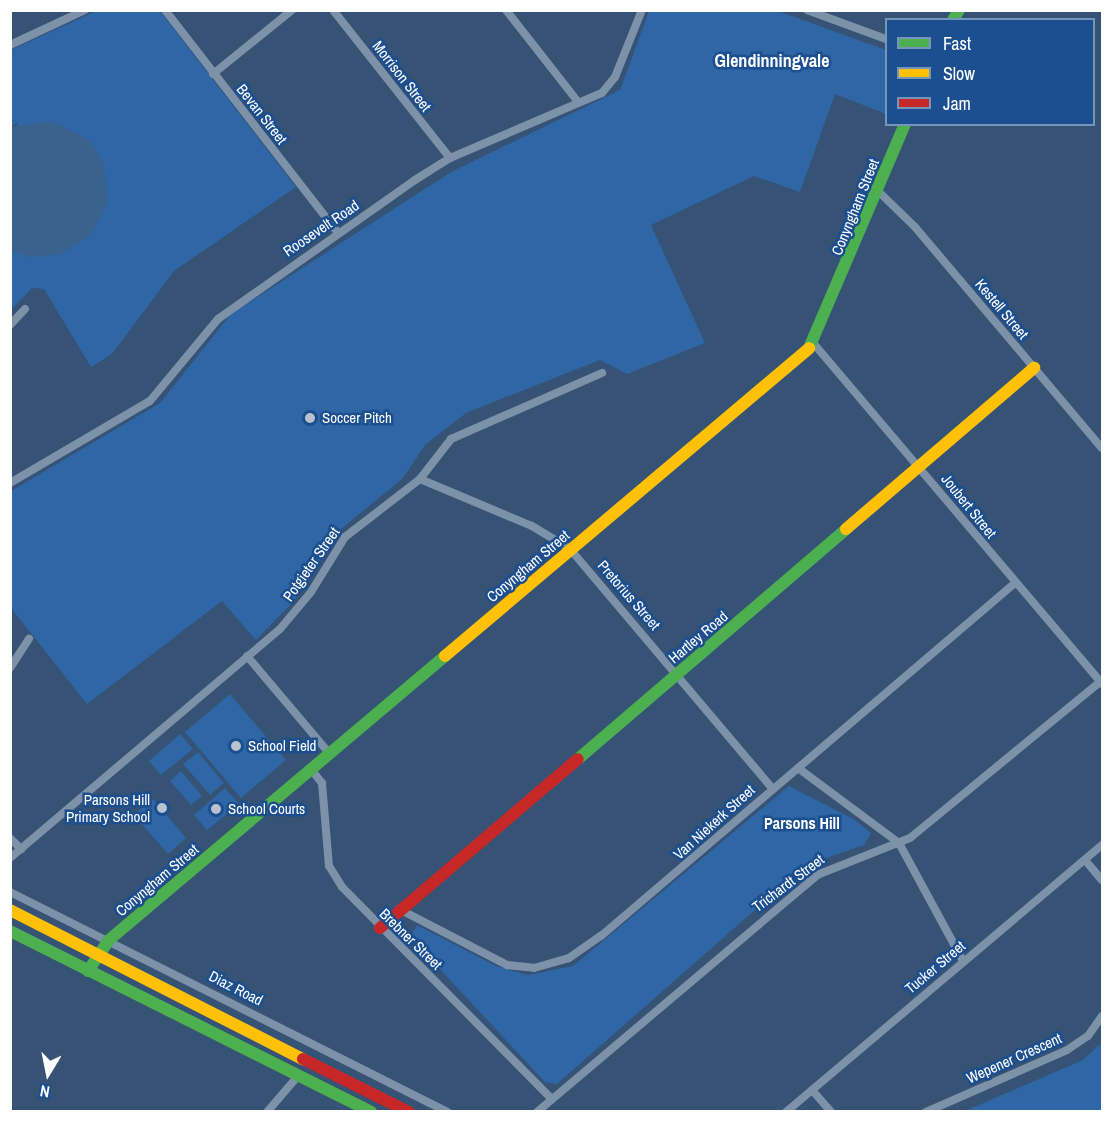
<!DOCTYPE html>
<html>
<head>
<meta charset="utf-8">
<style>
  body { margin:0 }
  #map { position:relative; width:1113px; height:1122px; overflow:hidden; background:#365274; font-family:"Archivo Narrow",sans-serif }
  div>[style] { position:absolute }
  .green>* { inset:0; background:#2f66a5 }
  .water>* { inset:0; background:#3b618d }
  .street>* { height:8px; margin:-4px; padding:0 4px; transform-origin:4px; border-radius:4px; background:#7d92a8 }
  .fast>* { height:12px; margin:-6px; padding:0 6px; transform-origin:6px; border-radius:6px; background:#4caf50 }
  .slow>* { height:12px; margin:-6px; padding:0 6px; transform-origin:6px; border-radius:6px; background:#ffc107 }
  .jam>* { height:12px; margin:-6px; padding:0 6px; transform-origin:6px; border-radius:6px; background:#c62828 }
  .dots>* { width:16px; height:16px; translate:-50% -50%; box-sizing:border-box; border:3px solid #1b4f8f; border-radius:50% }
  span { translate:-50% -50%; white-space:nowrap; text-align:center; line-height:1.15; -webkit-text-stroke:5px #1b4f8f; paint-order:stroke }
  .street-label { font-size:15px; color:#fff }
  .poi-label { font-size:15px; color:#fff }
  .left { translate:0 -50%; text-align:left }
  .right { translate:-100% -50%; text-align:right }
  .neighbourhood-label { font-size:16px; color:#fff; font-weight:700 }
  .quarter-label { font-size:18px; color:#fff; font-weight:700 }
  .frame { position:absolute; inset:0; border:12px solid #fff; pointer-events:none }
  .legend { position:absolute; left:885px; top:18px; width:210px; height:108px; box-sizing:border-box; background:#1b4f8f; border:2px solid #7695bc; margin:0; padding:8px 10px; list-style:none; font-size:18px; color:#fff }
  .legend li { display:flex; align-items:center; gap:12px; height:30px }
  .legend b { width:30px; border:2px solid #7695bc }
  .north { position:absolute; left:18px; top:1044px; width:60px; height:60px; -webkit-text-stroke:4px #1b4f8f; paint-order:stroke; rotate:190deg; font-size:16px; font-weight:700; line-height:24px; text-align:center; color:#fff }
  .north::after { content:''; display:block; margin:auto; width:21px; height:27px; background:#fff; clip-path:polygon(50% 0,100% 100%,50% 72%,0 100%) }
</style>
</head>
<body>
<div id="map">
  <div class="green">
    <i style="clip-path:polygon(96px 11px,160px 11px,296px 187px,174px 271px,112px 354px,91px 367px,44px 289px,32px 288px,11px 310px,11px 249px,30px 257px,17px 123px,11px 127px,11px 50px)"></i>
    <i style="clip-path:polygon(649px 11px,778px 11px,886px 50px,886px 114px,835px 94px,800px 192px,754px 176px,651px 225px,705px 343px,627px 374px,600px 360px,466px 413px,426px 444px,402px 479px,341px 529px,294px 601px,256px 640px,222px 601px,87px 704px,11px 608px,11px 491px,160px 403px,231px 314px,451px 172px,620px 90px)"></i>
    <i style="clip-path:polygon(230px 694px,286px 760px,241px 798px,185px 732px)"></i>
    <i style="clip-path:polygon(180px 734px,193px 749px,161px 775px,149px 761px)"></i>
    <i style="clip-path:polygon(198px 752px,224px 783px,210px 795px,183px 764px)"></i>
    <i style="clip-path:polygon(181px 771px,202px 796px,191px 805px,170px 781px)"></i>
    <i style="clip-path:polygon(789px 786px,855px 820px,871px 833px,864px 845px,806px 865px,557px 1084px,545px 1082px,410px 937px,417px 925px,496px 966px,528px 975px,573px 966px)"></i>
    <i style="clip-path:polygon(225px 788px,239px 804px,207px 830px,194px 815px)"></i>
    <i style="clip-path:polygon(153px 799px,186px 838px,168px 854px,134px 815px)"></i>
    <i style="clip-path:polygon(1102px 1042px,1102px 1111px,965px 1111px,1083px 1060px)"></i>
  </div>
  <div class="water">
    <i style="clip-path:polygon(52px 121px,89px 140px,104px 163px,107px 202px,91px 235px,61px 254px,30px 257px,11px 249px,11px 127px)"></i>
  </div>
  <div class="street">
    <i style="left:165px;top:10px;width:282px;rotate:52.2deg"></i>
    <i style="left:333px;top:10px;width:189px;rotate:51.7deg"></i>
    <i style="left:506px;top:10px;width:118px;rotate:51.9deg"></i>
    <i style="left:807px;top:10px;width:84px;rotate:20.2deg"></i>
    <i style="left:10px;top:45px;width:83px;rotate:-25deg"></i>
    <i style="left:213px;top:74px;width:102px;rotate:-39deg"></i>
    <i style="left:878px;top:191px;width:52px;rotate:44.2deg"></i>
    <i style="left:915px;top:227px;width:289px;rotate:49.8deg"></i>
    <i style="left:10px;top:325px;width:22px;rotate:-47deg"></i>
    <i style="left:814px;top:344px;width:446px;rotate:49.7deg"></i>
    <i style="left:420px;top:479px;width:121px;rotate:22.8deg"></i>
    <i style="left:532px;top:526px;width:44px;rotate:31.2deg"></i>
    <i style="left:570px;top:549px;width:313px;rotate:49.8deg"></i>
    <i style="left:10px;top:483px;width:162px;rotate:-30.4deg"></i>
    <i style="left:150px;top:401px;width:107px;rotate:-50.3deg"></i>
    <i style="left:218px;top:319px;width:241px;rotate:-35.2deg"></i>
    <i style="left:415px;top:180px;width:41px;rotate:-32.2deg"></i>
    <i style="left:450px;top:158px;width:165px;rotate:-23.2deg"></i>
    <i style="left:602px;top:93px;width:21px;rotate:-51deg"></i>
    <i style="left:615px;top:77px;width:72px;rotate:-68.1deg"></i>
    <i style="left:247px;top:656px;width:127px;rotate:49.8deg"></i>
    <i style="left:10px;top:668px;width:35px;rotate:-57deg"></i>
    <i style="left:798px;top:768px;width:126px;rotate:36.6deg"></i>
    <i style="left:899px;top:843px;width:134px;rotate:61.5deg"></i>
    <i style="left:311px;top:769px;width:18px;rotate:52deg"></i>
    <i style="left:322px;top:783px;width:83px;rotate:85.2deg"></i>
    <i style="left:329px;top:866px;width:25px;rotate:58deg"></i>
    <i style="left:342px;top:887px;width:298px;rotate:45.3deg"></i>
    <i style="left:10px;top:838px;width:16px;rotate:45deg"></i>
    <i style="left:10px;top:858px;width:354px;rotate:-40.3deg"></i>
    <i style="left:280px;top:629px;width:48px;rotate:-50deg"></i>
    <i style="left:311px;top:592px;width:65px;rotate:-58.3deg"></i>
    <i style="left:345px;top:537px;width:95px;rotate:-37.7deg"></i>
    <i style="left:420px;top:479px;width:51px;rotate:-52.2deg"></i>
    <i style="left:451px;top:439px;width:165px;rotate:-23.6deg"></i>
    <i style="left:1085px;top:860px;width:26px;rotate:50deg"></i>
    <i style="left:10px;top:892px;width:490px;rotate:26.7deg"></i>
    <i style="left:399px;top:909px;width:122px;rotate:27.4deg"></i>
    <i style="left:507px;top:965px;width:27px;rotate:6deg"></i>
    <i style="left:534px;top:968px;width:36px;rotate:-16deg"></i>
    <i style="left:569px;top:958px;width:39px;rotate:-35deg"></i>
    <i style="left:601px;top:936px;width:544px;rotate:-40.45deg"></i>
    <i style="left:812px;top:1090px;width:29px;rotate:49deg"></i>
    <i style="left:267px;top:1112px;width:48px;rotate:-49.3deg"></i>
    <i style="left:537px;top:1112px;width:367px;rotate:-40.2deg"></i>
    <i style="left:817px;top:875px;width:100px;rotate:-21.7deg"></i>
    <i style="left:910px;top:838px;width:246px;rotate:-39.4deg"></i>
    <i style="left:786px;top:1112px;width:414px;rotate:-40.2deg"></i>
    <i style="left:926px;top:1112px;width:154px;rotate:-23.7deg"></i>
    <i style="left:1067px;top:1050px;width:25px;rotate:-34deg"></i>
    <i style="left:1088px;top:1036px;width:24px;rotate:-55deg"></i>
  </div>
  <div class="fast">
    <i style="left:953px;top:20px;width:12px;rotate:-59deg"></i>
    <i style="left:809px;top:348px;width:244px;rotate:-66.8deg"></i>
    <i style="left:578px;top:759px;width:353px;rotate:-40.6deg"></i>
    <i style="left:10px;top:931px;width:404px;rotate:26.6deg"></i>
    <i style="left:88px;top:971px;width:37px;rotate:-56deg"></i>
    <i style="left:109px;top:940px;width:440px;rotate:-40.2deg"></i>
  </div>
  <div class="slow">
    <i style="left:846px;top:529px;width:248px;rotate:-40.6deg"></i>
    <i style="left:445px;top:656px;width:477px;rotate:-40.2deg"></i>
    <i style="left:10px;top:910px;width:329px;rotate:27deg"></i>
  </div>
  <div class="jam">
    <i style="left:380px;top:928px;width:260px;rotate:-40.5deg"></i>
    <i style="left:303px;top:1059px;width:119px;rotate:26.6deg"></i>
  </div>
  <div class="dots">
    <i style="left:310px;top:418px;background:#b9c2ce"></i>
    <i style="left:236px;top:746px;background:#b9c2ce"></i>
    <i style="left:162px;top:808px;background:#b9c2ce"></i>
    <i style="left:216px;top:809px;background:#b9c2ce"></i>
  </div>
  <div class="street-label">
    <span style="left:402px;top:76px;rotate:52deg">Morrison Street</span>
    <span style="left:262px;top:114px;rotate:52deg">Bevan Street</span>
    <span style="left:855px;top:207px;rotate:-68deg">Conyngham Street</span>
    <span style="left:321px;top:228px;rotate:-34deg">Roosevelt Road</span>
    <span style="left:1002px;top:309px;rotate:50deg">Kestell Street</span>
    <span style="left:969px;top:506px;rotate:51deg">Joubert Street</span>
    <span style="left:311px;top:564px;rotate:-55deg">Potgieter Street</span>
    <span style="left:528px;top:566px;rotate:-40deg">Conyngham Street</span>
    <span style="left:629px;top:595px;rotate:49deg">Pretorius Street</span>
    <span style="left:698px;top:637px;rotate:-40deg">Hartley Road</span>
    <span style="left:714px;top:822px;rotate:-42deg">Van Niekerk Street</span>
    <span style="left:157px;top:880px;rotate:-40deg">Conyngham Street</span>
    <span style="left:788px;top:883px;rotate:-37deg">Trichardt Street</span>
    <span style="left:411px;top:939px;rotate:44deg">Brebner Street</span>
    <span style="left:935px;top:967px;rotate:-40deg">Tucker Street</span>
    <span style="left:236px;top:988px;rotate:27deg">Diaz Road</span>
    <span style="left:1014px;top:1058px;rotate:-24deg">Wepener Crescent</span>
  </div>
  <div class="poi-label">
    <span class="left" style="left:322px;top:418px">Soccer Pitch</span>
    <span class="left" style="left:248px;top:746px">School Field</span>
    <span class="right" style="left:150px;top:808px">Parsons Hill<br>Primary School</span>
    <span class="left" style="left:228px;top:809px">School Courts</span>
  </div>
  <div class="neighbourhood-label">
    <span style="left:802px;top:823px">Parsons Hill</span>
  </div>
  <div class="quarter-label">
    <span style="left:772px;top:61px">Glendinningvale</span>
  </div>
  <div class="frame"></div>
  <ul class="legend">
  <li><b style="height:8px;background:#4caf50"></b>Fast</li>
  <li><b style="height:8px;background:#ffc107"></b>Slow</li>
  <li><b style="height:8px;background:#c62828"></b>Jam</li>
  </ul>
  <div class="north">N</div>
</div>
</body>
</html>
